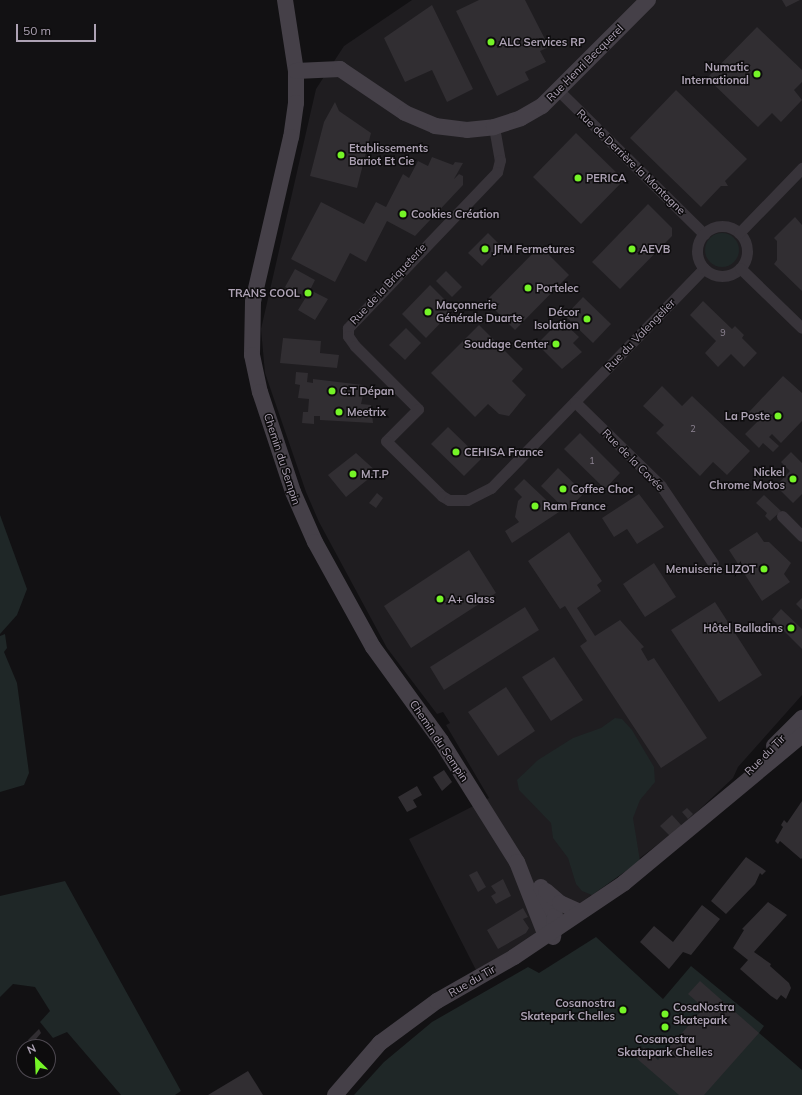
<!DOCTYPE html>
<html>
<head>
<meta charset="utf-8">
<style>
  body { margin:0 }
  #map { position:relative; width:802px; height:1095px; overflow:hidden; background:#121113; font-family:Mulish,sans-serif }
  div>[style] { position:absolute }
  .built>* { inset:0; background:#1f1d20 }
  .green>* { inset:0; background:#1f2727 }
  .round { border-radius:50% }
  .building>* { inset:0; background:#312e32 }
  .street>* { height:11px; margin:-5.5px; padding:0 5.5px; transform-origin:5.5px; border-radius:5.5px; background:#38343a }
  .street>.ring { margin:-5.5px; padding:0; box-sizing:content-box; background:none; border:11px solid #38343a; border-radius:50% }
  .secondary>* { height:16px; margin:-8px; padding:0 8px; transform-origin:8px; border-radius:8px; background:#454048 }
  .dots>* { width:11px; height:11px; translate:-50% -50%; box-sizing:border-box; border:2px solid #0d0c0d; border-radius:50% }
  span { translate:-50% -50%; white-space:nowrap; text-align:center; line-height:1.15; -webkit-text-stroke:3px #0d0c0d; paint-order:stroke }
  .number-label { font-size:9px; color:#8e8594 }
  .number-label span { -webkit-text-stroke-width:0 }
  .poi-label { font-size:11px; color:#ada2b4; font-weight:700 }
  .left { translate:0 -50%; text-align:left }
  .right { translate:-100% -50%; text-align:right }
  .street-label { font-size:11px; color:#ada2b4 }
  .north { position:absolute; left:16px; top:1039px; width:40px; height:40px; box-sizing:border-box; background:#0d0c0d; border:1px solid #4d4850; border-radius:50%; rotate:336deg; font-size:11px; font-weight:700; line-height:16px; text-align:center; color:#ada2b4 }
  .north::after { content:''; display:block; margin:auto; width:14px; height:18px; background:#75f427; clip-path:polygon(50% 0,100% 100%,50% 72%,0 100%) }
  .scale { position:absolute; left:16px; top:24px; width:80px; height:18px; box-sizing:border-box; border:2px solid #ada2b4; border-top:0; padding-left:5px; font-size:12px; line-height:14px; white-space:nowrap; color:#ada2b4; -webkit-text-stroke:3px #0d0c0d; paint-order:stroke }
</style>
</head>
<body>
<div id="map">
  <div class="built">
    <i style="clip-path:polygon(412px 0,802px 0,802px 695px,738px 767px,733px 778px,682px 826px,582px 902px,517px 947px,476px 970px,409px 839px,489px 798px,446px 725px,450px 723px,443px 712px,437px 714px,387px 648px,319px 522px,306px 492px,265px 373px,261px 329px,316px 89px,344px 46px)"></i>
  </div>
  <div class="green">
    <i class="round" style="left:705px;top:233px;width:34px;height:34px"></i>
    <i style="clip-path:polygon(0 515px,27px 589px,17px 615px,0 634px)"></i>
    <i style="clip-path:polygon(5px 634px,7px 648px,4px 652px,17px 683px,29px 773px,24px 785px,0 792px,0 636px)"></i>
    <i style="clip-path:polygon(615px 718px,622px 719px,632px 730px,654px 767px,655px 782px,640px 800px,633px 818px,640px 861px,592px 895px,582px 891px,576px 884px,568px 858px,553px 838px,551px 823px,519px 790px,517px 780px,538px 760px,573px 738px,601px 728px)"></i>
    <i style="clip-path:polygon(65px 881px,181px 1091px,175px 1095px,121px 1095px,67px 1032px,53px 1038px,40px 1022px,50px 1011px,35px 987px,13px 984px,0 997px,0 896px)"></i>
    <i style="clip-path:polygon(596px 937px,663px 999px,691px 966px,764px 1026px,759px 1033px,802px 1070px,802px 1095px,354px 1095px,384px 1062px,432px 1022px,528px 967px,539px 973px)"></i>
  </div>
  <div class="building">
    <i style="clip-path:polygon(479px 0,525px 0,549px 47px,540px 51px,546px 62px,525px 72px,529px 80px,497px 96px,456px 11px)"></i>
    <i style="clip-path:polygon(782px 0,800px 0,786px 7px)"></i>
    <i style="clip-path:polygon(432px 5px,473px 89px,447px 102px,432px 70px,405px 82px,384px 38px)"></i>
    <i style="clip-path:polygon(757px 27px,802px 70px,802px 82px,794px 90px,802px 100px,781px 122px,772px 113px,758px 127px,707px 78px)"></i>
    <i style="clip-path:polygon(676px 90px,747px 159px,725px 181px,728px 186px,721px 186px,701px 207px,630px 138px)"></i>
    <i style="clip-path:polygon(335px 102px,339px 111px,371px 133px,357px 188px,310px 176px,324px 122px)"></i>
    <i style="clip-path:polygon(576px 133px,624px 180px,581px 224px,533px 177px)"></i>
    <i style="clip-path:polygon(432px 157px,453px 165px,455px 162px,463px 163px,454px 179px,459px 174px,463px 176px,463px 185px,415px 236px,387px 221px,366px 262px,350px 253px,335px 282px,291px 259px,321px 202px,364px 224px,376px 202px,386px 207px,403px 174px,409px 178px,418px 161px,428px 166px)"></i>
    <i style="clip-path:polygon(648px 204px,672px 228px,672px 236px,620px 289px,592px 262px)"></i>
    <i style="clip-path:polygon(795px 217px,802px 225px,802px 291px,774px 264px,777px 260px,777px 241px,774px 238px)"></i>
    <i style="clip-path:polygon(488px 233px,501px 246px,482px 266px,468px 253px)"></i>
    <i style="clip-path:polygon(540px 246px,569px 275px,515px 330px,486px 301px)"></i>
    <i style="clip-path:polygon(295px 269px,315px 280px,310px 290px,328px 299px,315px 320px,298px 310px,306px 297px,285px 287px)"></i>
    <i style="clip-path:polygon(446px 271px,462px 287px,452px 297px,436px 281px)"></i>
    <i style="clip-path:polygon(430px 285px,454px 309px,426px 338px,402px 314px)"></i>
    <i style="clip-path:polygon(583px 297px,611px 324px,593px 343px,565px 316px)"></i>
    <i style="clip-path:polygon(703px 301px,732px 329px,735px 326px,744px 335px,742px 338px,757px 353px,744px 367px,731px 354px,718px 367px,705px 353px,716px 341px,690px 315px)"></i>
    <i style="clip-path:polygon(561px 320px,579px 337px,573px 343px,582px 352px,562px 369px,537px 344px)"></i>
    <i style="clip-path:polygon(479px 325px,523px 369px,512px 381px,526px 395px,509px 416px,499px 414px,488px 404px,475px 417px,431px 373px)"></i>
    <i style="clip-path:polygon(406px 328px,421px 343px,405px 360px,389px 345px)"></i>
    <i style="clip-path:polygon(283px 338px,321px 341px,320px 353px,339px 355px,337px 368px,280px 363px)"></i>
    <i style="clip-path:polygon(296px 372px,308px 373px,307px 382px,313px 383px,313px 379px,363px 385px,365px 387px,361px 404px,371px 405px,373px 423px,320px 420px,320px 416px,314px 416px,314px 424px,302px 423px,303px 412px,308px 412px,309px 399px,298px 398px,300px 385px,295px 384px)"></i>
    <i style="clip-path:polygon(783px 376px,802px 393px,802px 421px,781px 443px,772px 434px,769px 437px,779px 446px,773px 452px,763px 443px,759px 448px,745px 434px,758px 421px,749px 412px)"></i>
    <i style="clip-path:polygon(662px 386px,682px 406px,692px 396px,750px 451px,727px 475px,713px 462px,700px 476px,656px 433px,664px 425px,643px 406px)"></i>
    <i style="clip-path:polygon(448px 427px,481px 459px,464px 476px,431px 444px)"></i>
    <i style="clip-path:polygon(580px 433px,620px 473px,605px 489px,564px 449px)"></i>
    <i style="clip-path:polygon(791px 452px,802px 463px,802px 494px,793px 503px,776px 486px,790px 471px,781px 462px)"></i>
    <i style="clip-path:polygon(356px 453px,377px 472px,346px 497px,328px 475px)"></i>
    <i style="clip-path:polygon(558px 468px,584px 493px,567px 511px,541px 486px)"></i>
    <i style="clip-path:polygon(524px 479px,559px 512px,512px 543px,505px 531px,519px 522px,515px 517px,518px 501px,522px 497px,514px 489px)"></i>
    <i style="clip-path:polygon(377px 493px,383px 498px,376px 508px,369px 503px)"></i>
    <i style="clip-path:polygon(639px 494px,664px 527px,637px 544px,627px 529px,614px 537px,602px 518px)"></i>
    <i style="clip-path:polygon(764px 495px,781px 511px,770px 521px,765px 516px,767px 513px,756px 503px)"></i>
    <i style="clip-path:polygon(569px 532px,602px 581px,597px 585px,601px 591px,577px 608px,595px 636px,620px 620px,644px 647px,641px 649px,648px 661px,654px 658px,707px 738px,661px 768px,580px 646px,587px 641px,565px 606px,560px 609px,528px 561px)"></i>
    <i style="clip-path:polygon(757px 532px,764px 542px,769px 542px,791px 563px,784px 574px,790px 582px,762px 601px,729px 550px)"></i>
    <i style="clip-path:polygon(469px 550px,496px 593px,411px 648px,384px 606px)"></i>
    <i style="clip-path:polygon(654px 563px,676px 597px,645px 617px,623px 584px)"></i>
    <i style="clip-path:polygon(802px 598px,802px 610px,796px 604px)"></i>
    <i style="clip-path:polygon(715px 602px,762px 675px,719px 702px,671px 630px)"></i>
    <i style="clip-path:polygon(525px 607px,539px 630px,444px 690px,430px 667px)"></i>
    <i style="clip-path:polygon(781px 609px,802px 629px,802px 649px,772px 619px)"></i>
    <i style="clip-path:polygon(554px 657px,583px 700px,551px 721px,522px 677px)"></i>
    <i style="clip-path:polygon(506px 687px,535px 731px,498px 756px,468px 712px)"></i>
    <i style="clip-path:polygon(444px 770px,452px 782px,442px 791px,433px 777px)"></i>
    <i style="clip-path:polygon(417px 786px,422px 795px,413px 800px,417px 807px,407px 812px,398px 797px)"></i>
    <i style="clip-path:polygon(802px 801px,802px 858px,801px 859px,780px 841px,778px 844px,775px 841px,783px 827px,781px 825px,784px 820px,787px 823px)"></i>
    <i style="clip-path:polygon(687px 808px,693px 814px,688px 819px,682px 812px)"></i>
    <i style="clip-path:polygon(672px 815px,682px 826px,670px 836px,660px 826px)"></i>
    <i style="clip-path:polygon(746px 857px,766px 871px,762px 875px,760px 873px,755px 884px,726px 914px,711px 901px)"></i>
    <i style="clip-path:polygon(477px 871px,486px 887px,478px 892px,469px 875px)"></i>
    <i style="clip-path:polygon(503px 879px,511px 896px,496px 904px,491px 896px,496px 893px,491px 886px)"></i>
    <i style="clip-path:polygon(768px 902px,787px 915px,754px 952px,771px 964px,770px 966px,789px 983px,791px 988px,786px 999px,781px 995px,777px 1000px,771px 996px,740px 969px,748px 960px,733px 948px,744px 930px,742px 929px)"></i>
    <i style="clip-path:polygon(702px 905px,720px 919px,691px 955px,683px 952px,669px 969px,640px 942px,654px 926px,673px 942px)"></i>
    <i style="clip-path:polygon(523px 908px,528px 917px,523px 919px,529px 928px,526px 933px,498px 949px,487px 930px)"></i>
    <i style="clip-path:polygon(700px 981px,759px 1033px,704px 1095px,679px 1095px,635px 1057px,644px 1047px,658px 1060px,704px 1008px,688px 994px)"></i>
    <i style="clip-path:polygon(39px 1029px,41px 1033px,32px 1044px,28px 1040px)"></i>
    <i style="clip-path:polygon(248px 1071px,263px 1095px,208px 1095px)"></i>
  </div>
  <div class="street">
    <i style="left:559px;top:91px;width:204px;rotate:44.6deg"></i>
    <i style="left:494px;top:127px;width:34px;rotate:80deg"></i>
    <i style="left:500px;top:160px;width:12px;rotate:104deg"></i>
    <i style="left:497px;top:172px;width:216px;rotate:133.7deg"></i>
    <i style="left:348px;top:328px;width:8px;rotate:90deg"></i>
    <i style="left:348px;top:336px;width:12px;rotate:55deg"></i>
    <i style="left:355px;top:346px;width:89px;rotate:45deg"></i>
    <i style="left:418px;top:409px;width:45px;rotate:135deg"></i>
    <i style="left:386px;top:441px;width:78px;rotate:44.5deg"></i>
    <i style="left:442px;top:496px;width:8px;rotate:30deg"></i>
    <i style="left:449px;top:500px;width:18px"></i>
    <i style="left:467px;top:500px;width:27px;rotate:-27deg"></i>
    <i style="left:491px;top:488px;width:306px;rotate:-45.9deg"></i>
    <i class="ring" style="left:697px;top:226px;width:39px;height:39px"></i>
    <i style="left:739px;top:233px;width:91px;rotate:-45.9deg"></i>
    <i style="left:740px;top:268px;width:86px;rotate:44.1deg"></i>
    <i style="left:575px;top:402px;width:120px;rotate:44.3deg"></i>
    <i style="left:661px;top:486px;width:93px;rotate:56deg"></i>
    <i style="left:782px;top:516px;width:28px;rotate:45deg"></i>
  </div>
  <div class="secondary">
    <i style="left:285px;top:0;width:72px;rotate:81.2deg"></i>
    <i style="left:296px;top:71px;width:32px;rotate:90deg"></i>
    <i style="left:296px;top:103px;width:34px;rotate:98deg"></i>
    <i style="left:291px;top:137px;width:169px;rotate:103deg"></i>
    <i style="left:253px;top:302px;width:53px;rotate:91.1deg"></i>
    <i style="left:252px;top:355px;width:38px;rotate:78deg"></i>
    <i style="left:260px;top:392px;width:105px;rotate:71.7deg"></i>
    <i style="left:293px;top:492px;width:55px;rotate:66.3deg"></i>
    <i style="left:315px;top:542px;width:120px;rotate:61.1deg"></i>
    <i style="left:373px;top:647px;width:116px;rotate:54.1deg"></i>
    <i style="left:441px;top:741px;width:143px;rotate:57.9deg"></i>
    <i style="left:517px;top:862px;width:79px;rotate:68.6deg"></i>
    <i style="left:296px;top:71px;width:44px;rotate:-2.6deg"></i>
    <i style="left:340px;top:69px;width:78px;rotate:34.1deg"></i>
    <i style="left:405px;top:113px;width:33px;rotate:23deg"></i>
    <i style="left:435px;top:126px;width:32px;rotate:7deg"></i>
    <i style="left:467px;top:130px;width:27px;rotate:-6deg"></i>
    <i style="left:494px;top:127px;width:28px;rotate:-18deg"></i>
    <i style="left:521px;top:118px;width:24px;rotate:-30deg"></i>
    <i style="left:542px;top:106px;width:150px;rotate:-45deg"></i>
    <i style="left:774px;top:746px;width:40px;rotate:-45deg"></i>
    <i style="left:541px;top:887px;width:32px;rotate:64deg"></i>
    <i style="left:555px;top:916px;width:21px;rotate:95deg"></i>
    <i style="left:546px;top:891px;width:18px;rotate:41deg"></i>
    <i style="left:560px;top:903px;width:22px;rotate:24deg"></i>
    <i style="left:335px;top:1095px;width:69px;rotate:-49.1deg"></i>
    <i style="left:380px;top:1043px;width:71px;rotate:-36.4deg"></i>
    <i style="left:437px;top:1001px;width:89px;rotate:-29.7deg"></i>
    <i style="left:514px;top:957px;width:133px;rotate:-33.9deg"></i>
    <i style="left:624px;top:883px;width:231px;rotate:-39.7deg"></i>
  </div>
  <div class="dots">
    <i style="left:491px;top:42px;background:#75f427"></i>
    <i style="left:757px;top:74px;background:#75f427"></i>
    <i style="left:341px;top:155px;background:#75f427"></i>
    <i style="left:578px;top:178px;background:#75f427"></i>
    <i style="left:403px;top:214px;background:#75f427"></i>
    <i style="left:485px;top:249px;background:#75f427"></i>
    <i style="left:632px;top:249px;background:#75f427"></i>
    <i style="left:528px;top:288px;background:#75f427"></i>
    <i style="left:308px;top:293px;background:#75f427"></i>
    <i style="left:428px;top:312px;background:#75f427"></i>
    <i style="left:587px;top:319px;background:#75f427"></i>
    <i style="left:556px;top:344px;background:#75f427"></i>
    <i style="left:332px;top:391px;background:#75f427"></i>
    <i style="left:339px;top:412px;background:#75f427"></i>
    <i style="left:778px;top:416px;background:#75f427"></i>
    <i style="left:456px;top:452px;background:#75f427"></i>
    <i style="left:353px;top:474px;background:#75f427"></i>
    <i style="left:793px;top:479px;background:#75f427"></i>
    <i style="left:563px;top:489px;background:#75f427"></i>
    <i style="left:535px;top:506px;background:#75f427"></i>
    <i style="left:764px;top:569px;background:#75f427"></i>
    <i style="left:440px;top:599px;background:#75f427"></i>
    <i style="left:791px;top:628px;background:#75f427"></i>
    <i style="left:623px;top:1010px;background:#75f427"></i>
    <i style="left:665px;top:1014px;background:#75f427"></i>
    <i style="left:665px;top:1027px;background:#75f427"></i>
  </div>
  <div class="number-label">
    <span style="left:723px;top:333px">9</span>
    <span style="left:693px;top:429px">2</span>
    <span style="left:592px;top:461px">1</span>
  </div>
  <div class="poi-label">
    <span class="left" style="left:499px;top:42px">ALC Services RP</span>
    <span class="right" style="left:749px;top:74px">Numatic<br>International</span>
    <span class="left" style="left:349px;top:155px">Etablissements<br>Bariot Et Cie</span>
    <span class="left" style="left:586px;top:178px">PERICA</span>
    <span class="left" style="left:411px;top:214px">Cookies Création</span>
    <span class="left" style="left:493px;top:249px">JFM Fermetures</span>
    <span class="left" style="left:640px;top:249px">AEVB</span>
    <span class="left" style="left:536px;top:288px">Portelec</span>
    <span class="right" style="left:300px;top:293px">TRANS COOL</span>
    <span class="left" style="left:436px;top:312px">Maçonnerie<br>Générale Duarte</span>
    <span class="right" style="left:579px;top:319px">Décor<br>Isolation</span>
    <span class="right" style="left:548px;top:344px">Soudage Center</span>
    <span class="left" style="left:340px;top:391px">C.T Dépan</span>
    <span class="left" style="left:347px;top:412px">Meetrix</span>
    <span class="right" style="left:770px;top:416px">La Poste</span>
    <span class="left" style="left:464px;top:452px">CEHISA France</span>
    <span class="right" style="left:785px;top:479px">Nickel<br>Chrome Motos</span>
    <span class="left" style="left:361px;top:474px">M.T.P</span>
    <span class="left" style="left:571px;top:489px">Coffee Choc</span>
    <span class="left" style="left:543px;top:506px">Ram France</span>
    <span class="right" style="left:756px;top:569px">Menuiserie LIZOT</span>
    <span class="left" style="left:448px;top:599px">A+ Glass</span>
    <span class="right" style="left:783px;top:628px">Hôtel Balladins</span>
    <span class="right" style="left:615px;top:1010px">Cosanostra<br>Skatepark Chelles</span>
    <span class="left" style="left:673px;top:1014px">CosaNostra<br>Skatepark</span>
    <span style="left:665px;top:1046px">Cosanostra<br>Skatapark Chelles</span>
  </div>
  <div class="street-label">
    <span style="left:585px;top:63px;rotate:-45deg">Rue Henri Becquerel</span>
    <span style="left:631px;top:162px;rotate:44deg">Rue de Derrière la Montagne</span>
    <span style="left:388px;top:284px;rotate:-47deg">Rue de la Briqueterie</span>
    <span style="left:640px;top:335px;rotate:-46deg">Rue du Valengelier</span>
    <span style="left:282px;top:459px;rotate:72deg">Chemin du Sempin</span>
    <span style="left:633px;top:460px;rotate:45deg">Rue de la Cavée</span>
    <span style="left:439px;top:741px;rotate:56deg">Chemin du Sempin</span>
    <span style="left:765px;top:755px;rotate:-45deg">Rue du Tir</span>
    <span style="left:472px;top:981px;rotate:-30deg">Rue du Tir</span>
  </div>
  <div class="north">N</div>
  <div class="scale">50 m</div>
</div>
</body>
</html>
